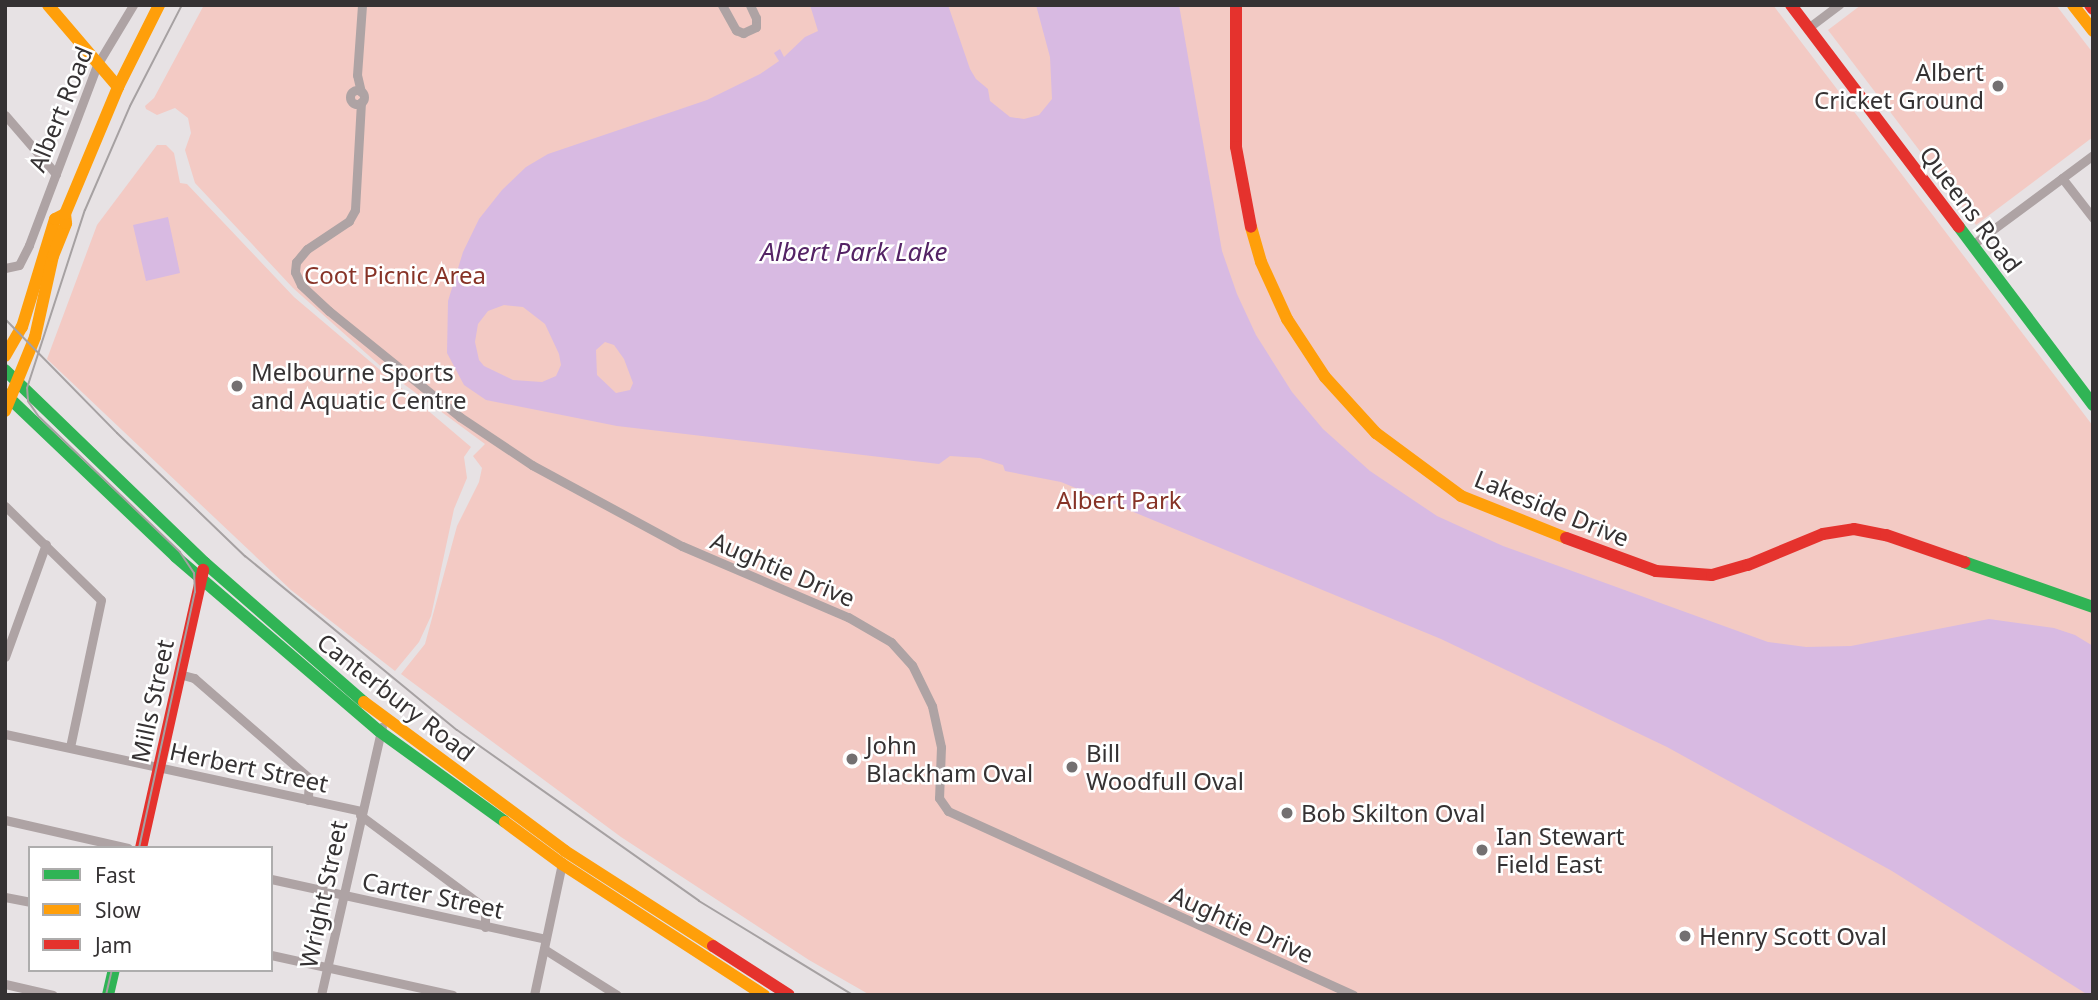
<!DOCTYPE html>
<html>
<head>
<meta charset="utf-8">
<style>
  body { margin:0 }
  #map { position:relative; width:2098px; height:1000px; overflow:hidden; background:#e7e2e4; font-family:"Noto Sans",sans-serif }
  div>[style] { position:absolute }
  .green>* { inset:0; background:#f3cac4 }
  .water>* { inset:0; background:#d8bae2 }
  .street>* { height:9px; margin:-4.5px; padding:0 4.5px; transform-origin:4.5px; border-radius:4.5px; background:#aea3a4 }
  .street>.ring { margin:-4.5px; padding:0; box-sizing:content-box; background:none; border:9px solid #aea3a4; border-radius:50% }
  .fast>* { height:12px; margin:-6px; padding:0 6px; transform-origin:6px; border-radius:6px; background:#30b455 }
  .slow>* { height:12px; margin:-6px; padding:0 6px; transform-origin:6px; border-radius:6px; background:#ff9f0a }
  .jam>* { height:12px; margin:-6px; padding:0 6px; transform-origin:6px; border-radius:6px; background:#e5322d }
  .tram>* { height:2px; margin:-1px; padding:0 1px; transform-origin:1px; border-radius:1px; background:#a6a1a2 }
  .dots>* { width:19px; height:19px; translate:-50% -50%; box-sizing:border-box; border:4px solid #fff; border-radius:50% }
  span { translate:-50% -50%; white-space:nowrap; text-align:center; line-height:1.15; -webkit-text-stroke:5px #fff; paint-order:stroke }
  .poi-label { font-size:24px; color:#353233 }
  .right { translate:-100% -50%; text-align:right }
  .left { translate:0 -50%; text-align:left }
  .street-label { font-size:24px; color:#353233 }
  .park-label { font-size:24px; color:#873327 }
  .water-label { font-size:26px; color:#542365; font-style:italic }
  .frame { position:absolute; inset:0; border:7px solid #353233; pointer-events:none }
  .legend { position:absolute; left:28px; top:846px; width:245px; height:126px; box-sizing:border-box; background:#fff; border:2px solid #aeadad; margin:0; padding:9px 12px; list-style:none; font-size:21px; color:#353233 }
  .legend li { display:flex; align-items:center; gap:14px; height:35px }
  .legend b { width:35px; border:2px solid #aeadad }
</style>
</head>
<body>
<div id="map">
  <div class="green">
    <i style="clip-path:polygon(204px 5px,1773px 5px,2093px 426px,2093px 995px,870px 995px,809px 960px,621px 837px,401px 674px,425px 644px,457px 526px,479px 482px,482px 468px,473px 456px,485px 444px,386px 371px,293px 288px,195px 183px,185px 150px,191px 133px,188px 118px,175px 108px,157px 115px,146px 109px,145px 106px,154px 98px)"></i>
    <i style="clip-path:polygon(1861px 5px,2056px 5px,2093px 53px,2093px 137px,1976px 225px,1828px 30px)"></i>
    <i style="clip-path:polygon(157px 145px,166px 145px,174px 153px,180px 183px,187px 184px,294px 297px,471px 447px,464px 457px,467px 478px,454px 509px,431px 616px,419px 642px,395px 671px,291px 590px,47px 359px,97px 225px)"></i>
  </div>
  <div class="water">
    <i style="clip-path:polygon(evenodd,810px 5px,948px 5px,970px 69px,976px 79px,988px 89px,990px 101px,1010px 117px,1024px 119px,1039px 115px,1052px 99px,1050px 57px,1036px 5px,1179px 5px,1222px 251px,1237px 294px,1256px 335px,1292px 392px,1323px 429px,1370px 471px,1437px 516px,1503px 546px,1768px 642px,1806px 647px,1851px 646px,1989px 619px,2054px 628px,2075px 635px,2093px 646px,2093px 995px,2088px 995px,1892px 871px,1667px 747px,1441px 639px,1061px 482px,1005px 471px,1003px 465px,980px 458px,950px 456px,939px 464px,617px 426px,486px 400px,464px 385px,447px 353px,448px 301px,463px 252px,479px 219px,502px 190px,526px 167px,548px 154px,707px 100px,760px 74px,779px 61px,774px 53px,780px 49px,784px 57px,805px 37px,818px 31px,810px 5px,504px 305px,523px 307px,545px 324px,559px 354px,561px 365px,556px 376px,542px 382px,513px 380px,484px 366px,479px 360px,475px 342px,478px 324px,488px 311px,504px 305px,810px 5px,605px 342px,614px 345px,624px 359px,633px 383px,630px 390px,616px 393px,597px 375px,596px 350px,605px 342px)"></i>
    <i style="clip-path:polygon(168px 217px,180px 273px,146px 281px,133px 225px)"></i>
  </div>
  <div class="street">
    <i style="left:722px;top:5px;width:29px;rotate:61deg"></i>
    <i style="left:736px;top:30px;width:8px;rotate:23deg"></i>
    <i style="left:743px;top:33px;width:14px;rotate:-25deg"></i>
    <i style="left:756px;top:27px;width:9px;rotate:-90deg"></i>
    <i style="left:756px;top:18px;width:14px;rotate:-115deg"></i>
    <i style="left:1808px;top:28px;width:39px;rotate:-37deg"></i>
    <i class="ring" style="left:350px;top:90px;width:5px;height:5px"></i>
    <i style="left:361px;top:92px;width:17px;rotate:-103deg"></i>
    <i style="left:357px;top:75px;width:70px;rotate:-85.9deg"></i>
    <i style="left:361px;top:102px;width:108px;rotate:93.2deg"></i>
    <i style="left:355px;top:210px;width:13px;rotate:119deg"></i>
    <i style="left:349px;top:221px;width:50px;rotate:146.3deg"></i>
    <i style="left:307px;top:249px;width:17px;rotate:130deg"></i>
    <i style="left:296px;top:262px;width:10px;rotate:96deg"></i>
    <i style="left:295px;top:272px;width:14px;rotate:65deg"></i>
    <i style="left:301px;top:285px;width:38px;rotate:43deg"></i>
    <i style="left:329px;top:311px;width:169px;rotate:39deg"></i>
    <i style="left:460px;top:417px;width:87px;rotate:33.7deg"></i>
    <i style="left:532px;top:465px;width:170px;rotate:28.4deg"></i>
    <i style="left:682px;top:546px;width:181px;rotate:23.2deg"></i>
    <i style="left:848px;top:617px;width:50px;rotate:30.2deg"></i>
    <i style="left:891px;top:642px;width:31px;rotate:48deg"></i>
    <i style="left:912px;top:665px;width:46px;rotate:64deg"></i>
    <i style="left:932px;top:706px;width:42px;rotate:77.6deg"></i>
    <i style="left:941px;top:747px;width:51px;rotate:92.2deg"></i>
    <i style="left:939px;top:798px;width:16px;rotate:55deg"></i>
    <i style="left:948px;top:811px;width:445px;rotate:24.4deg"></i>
    <i style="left:5px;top:115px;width:78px;rotate:49.2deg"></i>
    <i style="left:2062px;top:178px;width:51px;rotate:52.2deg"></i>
    <i style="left:1972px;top:245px;width:151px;rotate:-36.6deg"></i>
    <i style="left:5px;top:268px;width:14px;rotate:-12deg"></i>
    <i style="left:19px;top:265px;width:22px;rotate:-63deg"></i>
    <i style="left:29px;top:245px;width:192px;rotate:-69.3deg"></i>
    <i style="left:97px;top:65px;width:70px;rotate:-59deg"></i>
    <i style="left:5px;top:506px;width:134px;rotate:44.4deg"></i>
    <i style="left:101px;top:600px;width:150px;rotate:101.9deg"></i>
    <i style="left:5px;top:657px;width:120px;rotate:-70.1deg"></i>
    <i style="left:179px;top:674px;width:16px;rotate:15deg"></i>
    <i style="left:194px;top:678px;width:152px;rotate:41deg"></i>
    <i style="left:309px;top:778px;width:22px;rotate:93deg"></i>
    <i style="left:5px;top:734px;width:364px;rotate:12.2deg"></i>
    <i style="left:360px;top:815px;width:151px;rotate:36.6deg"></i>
    <i style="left:481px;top:905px;width:10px;rotate:66deg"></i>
    <i style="left:485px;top:914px;width:13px;rotate:90deg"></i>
    <i style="left:5px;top:820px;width:126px;rotate:12.8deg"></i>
    <i style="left:271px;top:879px;width:281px;rotate:12.3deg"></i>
    <i style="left:5px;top:897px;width:25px;rotate:11deg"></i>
    <i style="left:544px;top:949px;width:86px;rotate:32.2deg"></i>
    <i style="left:271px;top:955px;width:186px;rotate:12.4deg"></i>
    <i style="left:5px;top:984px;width:49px;rotate:12.9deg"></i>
    <i style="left:321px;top:995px;width:275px;rotate:-77.2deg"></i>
    <i style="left:534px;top:995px;width:135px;rotate:-78deg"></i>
  </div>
  <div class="fast">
    <i style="left:1959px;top:227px;width:223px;rotate:53deg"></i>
    <i style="left:5px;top:370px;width:278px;rotate:44deg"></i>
    <i style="left:205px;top:563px;width:211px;rotate:41.2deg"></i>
    <i style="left:5px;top:394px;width:236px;rotate:43.6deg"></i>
    <i style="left:176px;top:557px;width:267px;rotate:40.6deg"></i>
    <i style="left:379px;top:731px;width:155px;rotate:35.8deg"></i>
    <i style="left:1964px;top:562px;width:137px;rotate:19.2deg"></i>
    <i style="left:108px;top:995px;width:26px;rotate:-77deg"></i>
  </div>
  <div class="slow">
    <i style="left:48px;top:5px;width:108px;rotate:49.5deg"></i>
    <i style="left:2073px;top:5px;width:33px;rotate:52deg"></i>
    <i style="left:1251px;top:227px;width:36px;rotate:74deg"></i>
    <i style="left:1261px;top:262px;width:63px;rotate:65.5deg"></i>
    <i style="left:1287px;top:319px;width:69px;rotate:56.8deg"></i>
    <i style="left:1325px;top:377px;width:76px;rotate:47.7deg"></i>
    <i style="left:1376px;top:433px;width:106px;rotate:36.5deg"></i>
    <i style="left:1461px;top:496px;width:113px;rotate:21.8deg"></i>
    <i style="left:5px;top:356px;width:34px;rotate:-60deg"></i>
    <i style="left:22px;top:327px;width:113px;rotate:-73deg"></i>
    <i style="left:55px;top:219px;width:11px;rotate:-27deg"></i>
    <i style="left:5px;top:411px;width:80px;rotate:-67.9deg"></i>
    <i style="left:35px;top:337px;width:83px;rotate:-77.5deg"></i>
    <i style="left:53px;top:256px;width:35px;rotate:-68deg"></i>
    <i style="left:66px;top:223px;width:9px;rotate:-96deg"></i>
    <i style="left:65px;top:214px;width:138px;rotate:-67.3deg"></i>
    <i style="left:118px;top:87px;width:92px;rotate:-63.4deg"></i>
    <i style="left:364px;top:702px;width:250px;rotate:36.5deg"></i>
    <i style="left:565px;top:851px;width:176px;rotate:32.7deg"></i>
    <i style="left:505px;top:822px;width:71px;rotate:36.4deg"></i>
    <i style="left:562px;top:864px;width:241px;rotate:33deg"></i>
  </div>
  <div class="jam">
    <i style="left:1236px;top:5px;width:142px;rotate:90deg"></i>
    <i style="left:1236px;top:147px;width:81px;rotate:79.4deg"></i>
    <i style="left:1791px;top:5px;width:278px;rotate:52.9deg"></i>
    <i style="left:2090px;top:5px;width:5px;rotate:53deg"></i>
    <i style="left:1566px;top:538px;width:96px;rotate:20.1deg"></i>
    <i style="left:1656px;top:571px;width:56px;rotate:4.1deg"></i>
    <i style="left:1712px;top:575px;width:37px;rotate:-16deg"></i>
    <i style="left:1748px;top:565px;width:81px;rotate:-22.5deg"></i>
    <i style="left:1823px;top:534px;width:31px;rotate:-9deg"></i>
    <i style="left:1854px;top:529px;width:33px;rotate:11deg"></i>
    <i style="left:1886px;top:535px;width:83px;rotate:19.1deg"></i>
    <i style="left:141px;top:848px;width:285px;rotate:-77.4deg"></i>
    <i style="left:713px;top:946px;width:90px;rotate:32.8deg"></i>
  </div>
  <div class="tram">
    <i style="left:5px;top:319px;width:160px;rotate:45.5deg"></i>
    <i style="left:117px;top:433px;width:178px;rotate:43.9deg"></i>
    <i style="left:245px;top:556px;width:274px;rotate:39.4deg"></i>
    <i style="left:457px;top:730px;width:296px;rotate:35.2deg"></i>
    <i style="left:699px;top:901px;width:180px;rotate:31.4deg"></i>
    <i style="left:139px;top:848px;width:262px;rotate:-77.7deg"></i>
    <i style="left:195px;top:592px;width:19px;rotate:-93deg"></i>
    <i style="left:194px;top:573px;width:25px;rotate:-124deg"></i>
    <i style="left:180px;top:552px;width:195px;rotate:-136.2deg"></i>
    <i style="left:39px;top:417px;width:19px;rotate:-125deg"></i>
    <i style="left:28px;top:401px;width:13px;rotate:-94deg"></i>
    <i style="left:27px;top:388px;width:187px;rotate:-72deg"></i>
    <i style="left:85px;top:210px;width:113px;rotate:-66.6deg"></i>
    <i style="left:130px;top:106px;width:114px;rotate:-62.8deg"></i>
    <i style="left:106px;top:995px;width:26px;rotate:-77deg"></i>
  </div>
  <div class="dots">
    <i style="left:1998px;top:86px;background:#737071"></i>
    <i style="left:237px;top:386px;background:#737071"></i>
    <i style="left:852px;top:759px;background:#737071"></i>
    <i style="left:1072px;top:767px;background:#737071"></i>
    <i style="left:1287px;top:813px;background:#737071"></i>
    <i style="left:1482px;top:850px;background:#737071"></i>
    <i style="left:1685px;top:936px;background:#737071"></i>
  </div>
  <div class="poi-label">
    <span class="right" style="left:1984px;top:86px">Albert<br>Cricket Ground</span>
    <span class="left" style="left:251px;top:386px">Melbourne Sports<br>and Aquatic Centre</span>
    <span class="left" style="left:866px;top:759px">John<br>Blackham Oval</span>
    <span class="left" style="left:1086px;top:767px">Bill<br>Woodfull Oval</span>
    <span class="left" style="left:1301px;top:813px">Bob Skilton Oval</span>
    <span class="left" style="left:1496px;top:850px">Ian Stewart<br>Field East</span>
    <span class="left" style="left:1699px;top:936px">Henry Scott Oval</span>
  </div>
  <div class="street-label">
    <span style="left:60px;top:109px;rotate:-68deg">Albert Road</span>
    <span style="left:1971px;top:209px;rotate:53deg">Queens Road</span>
    <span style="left:1552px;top:508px;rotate:22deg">Lakeside Drive</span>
    <span style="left:783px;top:569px;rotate:23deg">Aughtie Drive</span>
    <span style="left:396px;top:697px;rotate:38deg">Canterbury Road</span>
    <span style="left:152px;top:701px;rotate:-78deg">Mills Street</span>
    <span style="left:249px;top:767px;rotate:12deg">Herbert Street</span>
    <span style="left:323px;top:894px;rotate:-78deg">Wright Street</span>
    <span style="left:433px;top:895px;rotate:12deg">Carter Street</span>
    <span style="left:1242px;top:924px;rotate:24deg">Aughtie Drive</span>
  </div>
  <div class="park-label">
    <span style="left:395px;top:275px">Coot Picnic Area</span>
    <span style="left:1119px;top:500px">Albert Park</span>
  </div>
  <div class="water-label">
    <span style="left:854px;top:252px">Albert Park Lake</span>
  </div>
  <div class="frame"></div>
  <ul class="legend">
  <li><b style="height:9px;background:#30b455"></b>Fast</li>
  <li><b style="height:9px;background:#ff9f0a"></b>Slow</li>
  <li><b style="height:9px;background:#e5322d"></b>Jam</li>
  </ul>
</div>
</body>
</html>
